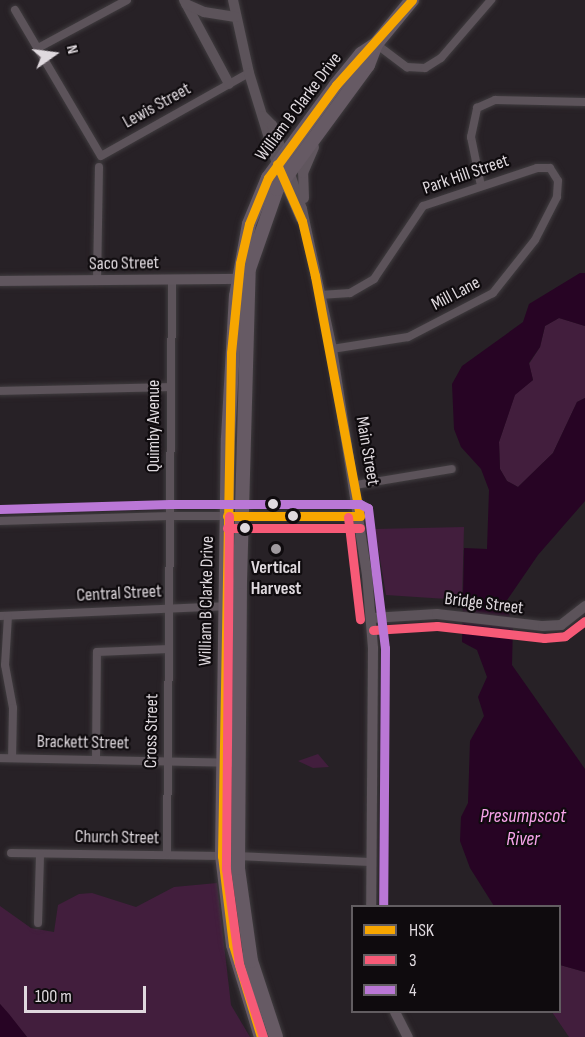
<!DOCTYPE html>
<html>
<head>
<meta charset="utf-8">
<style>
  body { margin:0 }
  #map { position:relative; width:585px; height:1037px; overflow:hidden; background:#272126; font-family:"Sofia Sans Condensed",sans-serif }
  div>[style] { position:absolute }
  .green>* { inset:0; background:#421e3d }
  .water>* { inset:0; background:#270424 }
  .roads { filter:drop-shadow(0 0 2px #403c3f) drop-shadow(0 0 2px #403c3f) }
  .minor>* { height:8px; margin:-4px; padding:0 4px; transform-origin:4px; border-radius:4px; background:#5c535a }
  .tertiary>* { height:10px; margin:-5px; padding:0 5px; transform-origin:5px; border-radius:5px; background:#5c535a }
  .secondary>* { height:10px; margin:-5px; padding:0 5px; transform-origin:5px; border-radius:5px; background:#60565e }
  .trunk>* { height:14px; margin:-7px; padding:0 7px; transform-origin:7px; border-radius:7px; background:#665a64 }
  .bus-1>* { height:9px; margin:-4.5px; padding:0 4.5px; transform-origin:4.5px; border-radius:4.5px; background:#f7a600 }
  .bus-2>* { height:9px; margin:-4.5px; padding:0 4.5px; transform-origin:4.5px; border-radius:4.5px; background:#f75a77 }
  .bus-3>* { height:9px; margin:-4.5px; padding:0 4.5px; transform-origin:4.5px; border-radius:4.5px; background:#ba77d6 }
  .dots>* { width:16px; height:16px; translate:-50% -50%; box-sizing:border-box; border:3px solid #0f0b0e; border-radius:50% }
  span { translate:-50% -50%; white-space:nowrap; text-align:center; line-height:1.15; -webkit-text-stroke:4.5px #0f0b0e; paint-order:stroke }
  .street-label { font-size:18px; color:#dfd9de }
  .poi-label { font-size:18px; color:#dfd9de; font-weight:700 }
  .water-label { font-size:20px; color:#f7a4ea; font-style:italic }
  .legend { position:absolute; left:351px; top:905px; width:210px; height:108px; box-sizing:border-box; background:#0f0b0e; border:2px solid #625d61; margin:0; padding:8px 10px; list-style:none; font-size:18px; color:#dfd9de }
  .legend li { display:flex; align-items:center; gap:12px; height:30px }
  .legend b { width:30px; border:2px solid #625d61 }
  .north { position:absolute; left:24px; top:24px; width:60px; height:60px; -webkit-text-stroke:4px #0f0b0e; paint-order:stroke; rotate:76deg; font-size:16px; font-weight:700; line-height:24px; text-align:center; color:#dfd9de }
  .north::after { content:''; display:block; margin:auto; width:21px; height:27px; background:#dfd9de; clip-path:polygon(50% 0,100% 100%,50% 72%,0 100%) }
  .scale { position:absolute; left:24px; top:986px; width:122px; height:27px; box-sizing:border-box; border:3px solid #dfd9de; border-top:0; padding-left:8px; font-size:18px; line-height:21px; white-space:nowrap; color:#dfd9de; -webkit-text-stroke:4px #0f0b0e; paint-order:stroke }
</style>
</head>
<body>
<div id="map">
  <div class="green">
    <i style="clip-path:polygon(559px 318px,585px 326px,585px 398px,577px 402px,553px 453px,518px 487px,507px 481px,500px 469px,499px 442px,515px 394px,533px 380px,529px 364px,540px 347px,545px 326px)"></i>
    <i style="clip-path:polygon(464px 527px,462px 600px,386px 595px,375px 529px)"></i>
    <i style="clip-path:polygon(318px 754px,329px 767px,313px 768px,298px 761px)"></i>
    <i style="clip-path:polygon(217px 883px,231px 1005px,250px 1037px,27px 1037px,0 1004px,0 906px,31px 928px,54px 932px,58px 905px,79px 894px,92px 893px,136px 907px,174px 887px)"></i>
    <i style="clip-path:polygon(560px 965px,585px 972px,585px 1037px,569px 1037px,552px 1012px,560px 1012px)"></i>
  </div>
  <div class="water">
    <i style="clip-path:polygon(580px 273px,585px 273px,585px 326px,559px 318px,545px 326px,540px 347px,529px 363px,533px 380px,515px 395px,499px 442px,500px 469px,507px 481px,518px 487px,553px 453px,577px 402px,585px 398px,585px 501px,538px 555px,505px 603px,513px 625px,512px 665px,585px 769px,585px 972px,560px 965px,560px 906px,494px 906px,470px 868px,460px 841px,461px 817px,468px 803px,470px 741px,484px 716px,478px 697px,487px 677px,477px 650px,462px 642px,464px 548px,487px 549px,489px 490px,481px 469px,461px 447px,454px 429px,452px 384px,462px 366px,523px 322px,529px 304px)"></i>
    <i style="clip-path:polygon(0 1004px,9px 1014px,27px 1037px,0 1037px)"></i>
  </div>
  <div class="roads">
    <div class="minor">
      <i style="left:15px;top:10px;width:169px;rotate:59.5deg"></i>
      <i style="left:101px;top:156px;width:170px;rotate:-29.3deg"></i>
      <i style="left:376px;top:44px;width:39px;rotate:37deg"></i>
      <i style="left:407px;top:67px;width:18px;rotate:3deg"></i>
      <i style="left:425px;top:68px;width:19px;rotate:-32deg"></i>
      <i style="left:441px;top:58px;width:77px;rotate:-49.2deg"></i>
      <i style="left:38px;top:48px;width:101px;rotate:-28.3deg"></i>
      <i style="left:481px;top:186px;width:50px;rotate:-101.5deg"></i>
      <i style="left:471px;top:137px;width:30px;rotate:-78deg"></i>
      <i style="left:477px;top:108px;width:20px;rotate:-24deg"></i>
      <i style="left:495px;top:100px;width:90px;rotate:1.3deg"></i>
      <i style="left:97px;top:281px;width:114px;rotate:-89deg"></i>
      <i style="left:320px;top:295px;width:30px;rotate:-4deg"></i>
      <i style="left:350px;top:293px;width:28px;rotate:-30deg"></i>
      <i style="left:374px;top:279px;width:88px;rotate:-56.1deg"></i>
      <i style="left:423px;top:206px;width:120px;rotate:-18.4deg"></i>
      <i style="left:537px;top:168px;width:13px"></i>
      <i style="left:550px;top:168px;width:15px;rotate:58deg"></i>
      <i style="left:558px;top:181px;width:16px;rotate:94deg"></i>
      <i style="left:557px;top:197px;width:48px;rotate:117.1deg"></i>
      <i style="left:535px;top:240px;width:68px;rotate:128.4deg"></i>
      <i style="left:493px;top:293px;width:96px;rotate:152.6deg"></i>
      <i style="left:408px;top:337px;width:77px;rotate:171deg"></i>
      <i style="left:0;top:391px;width:170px;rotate:-1.3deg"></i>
      <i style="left:356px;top:485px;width:97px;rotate:-9.5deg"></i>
      <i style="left:0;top:521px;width:170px;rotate:-1.7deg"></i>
      <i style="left:170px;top:516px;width:190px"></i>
      <i style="left:0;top:616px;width:230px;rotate:-2.5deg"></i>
      <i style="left:8px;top:616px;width:49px;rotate:93.5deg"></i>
      <i style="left:5px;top:665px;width:44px;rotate:79.5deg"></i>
      <i style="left:13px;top:708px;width:50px;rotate:91.1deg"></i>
      <i style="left:0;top:758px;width:238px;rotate:1.2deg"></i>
      <i style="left:96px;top:760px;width:108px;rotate:-89.5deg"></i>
      <i style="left:97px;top:652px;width:72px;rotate:-2.4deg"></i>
      <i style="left:11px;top:853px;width:211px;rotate:0.8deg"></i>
      <i style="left:167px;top:855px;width:575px;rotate:-89.5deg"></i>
      <i style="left:237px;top:856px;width:133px;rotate:2.6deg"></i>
      <i style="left:38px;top:923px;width:69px;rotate:-88.3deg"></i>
    </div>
    <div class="tertiary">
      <i style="left:184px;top:0;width:95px;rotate:61.8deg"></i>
      <i style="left:233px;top:0;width:75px;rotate:77.6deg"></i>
      <i style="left:249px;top:73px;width:95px;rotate:72.9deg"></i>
      <i style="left:186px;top:4px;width:20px;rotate:24deg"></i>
      <i style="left:204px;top:12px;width:32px;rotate:9deg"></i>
      <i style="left:263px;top:116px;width:13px;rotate:45deg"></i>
      <i style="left:272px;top:125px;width:40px;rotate:69deg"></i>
      <i style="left:372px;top:618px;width:65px;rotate:-3.5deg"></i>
      <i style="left:437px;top:614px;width:107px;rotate:6.5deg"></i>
      <i style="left:543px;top:626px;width:18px;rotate:-3deg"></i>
      <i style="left:561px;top:625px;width:31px;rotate:-38deg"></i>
    </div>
    <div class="secondary">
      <i style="left:289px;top:171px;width:40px;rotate:71.1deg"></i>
      <i style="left:302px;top:209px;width:143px;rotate:77.9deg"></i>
      <i style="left:332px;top:349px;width:229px;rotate:81.2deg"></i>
      <i style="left:367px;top:575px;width:73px;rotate:85.3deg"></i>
      <i style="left:373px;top:648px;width:258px;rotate:90.4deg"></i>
      <i style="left:282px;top:175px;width:48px;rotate:66.6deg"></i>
      <i style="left:304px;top:198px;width:25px;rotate:-92deg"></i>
      <i style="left:303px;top:173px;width:28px;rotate:-67deg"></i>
      <i style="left:0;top:281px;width:246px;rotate:-0.5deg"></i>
      <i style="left:395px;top:1012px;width:28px;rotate:63deg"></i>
    </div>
    <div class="trunk">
      <i style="left:261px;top:1037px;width:96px;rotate:-106.9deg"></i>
      <i style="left:233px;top:945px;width:90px;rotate:-97deg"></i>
      <i style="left:222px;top:856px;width:418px;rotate:-89.2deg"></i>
      <i style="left:228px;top:438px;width:142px;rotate:-86.8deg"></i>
      <i style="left:236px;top:296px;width:73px;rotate:-79.8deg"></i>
      <i style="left:249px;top:224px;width:50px;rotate:-67.6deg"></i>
      <i style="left:268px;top:178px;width:115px;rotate:-53.8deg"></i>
      <i style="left:336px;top:85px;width:40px;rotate:-51deg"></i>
      <i style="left:361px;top:54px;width:18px;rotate:-34deg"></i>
      <i style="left:276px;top:1037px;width:80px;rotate:-108.2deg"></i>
      <i style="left:251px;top:961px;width:94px;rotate:-98deg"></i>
      <i style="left:238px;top:868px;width:286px;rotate:-89.6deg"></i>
      <i style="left:240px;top:582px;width:313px;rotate:-88.4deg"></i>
      <i style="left:249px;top:269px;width:85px;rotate:-70.7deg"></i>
      <i style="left:277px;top:189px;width:154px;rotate:-53.7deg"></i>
      <i style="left:368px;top:65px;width:22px;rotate:-69deg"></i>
      <i style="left:376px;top:44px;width:57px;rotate:-50.7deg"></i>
    </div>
  </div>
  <div class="bus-1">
    <i style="left:277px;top:164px;width:62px;rotate:66.3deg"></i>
    <i style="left:302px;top:221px;width:57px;rotate:76.7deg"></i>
    <i style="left:315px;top:276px;width:244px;rotate:79.4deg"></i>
    <i style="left:227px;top:516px;width:133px"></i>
    <i style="left:261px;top:1037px;width:96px;rotate:-106.9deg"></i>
    <i style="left:233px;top:945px;width:90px;rotate:-97deg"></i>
    <i style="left:222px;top:856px;width:503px;rotate:-88.97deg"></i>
    <i style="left:231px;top:353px;width:90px;rotate:-84.3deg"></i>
    <i style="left:240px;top:263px;width:40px;rotate:-77deg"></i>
    <i style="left:249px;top:224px;width:50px;rotate:-67.6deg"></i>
    <i style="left:268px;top:178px;width:115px;rotate:-53.8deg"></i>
    <i style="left:336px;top:85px;width:114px;rotate:-48.2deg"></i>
  </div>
  <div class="bus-2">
    <i style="left:229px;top:516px;width:353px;rotate:90.5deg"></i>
    <i style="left:226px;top:869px;width:96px;rotate:82.2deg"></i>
    <i style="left:239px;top:964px;width:77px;rotate:71.8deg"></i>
    <i style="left:348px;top:517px;width:103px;rotate:83.3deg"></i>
    <i style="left:227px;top:528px;width:133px"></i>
    <i style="left:373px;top:630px;width:64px;rotate:-3.6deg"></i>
    <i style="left:437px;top:626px;width:108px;rotate:6.4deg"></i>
    <i style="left:544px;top:638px;width:21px;rotate:-5deg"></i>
    <i style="left:565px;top:636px;width:25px;rotate:-37deg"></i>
  </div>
  <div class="bus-3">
    <i style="left:0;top:509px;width:170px;rotate:-1.7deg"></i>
    <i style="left:170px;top:504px;width:190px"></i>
    <i style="left:360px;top:504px;width:9px;rotate:27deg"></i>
    <i style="left:368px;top:508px;width:141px;rotate:83.1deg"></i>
    <i style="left:385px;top:648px;width:258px;rotate:90.4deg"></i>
  </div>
  <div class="dots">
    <i style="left:273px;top:504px;background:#dfd9de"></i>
    <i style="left:293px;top:516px;background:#dfd9de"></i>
    <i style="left:245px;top:528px;background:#dfd9de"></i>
    <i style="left:276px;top:549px;background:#9f999e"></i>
  </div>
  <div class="street-label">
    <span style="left:157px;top:106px;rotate:-29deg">Lewis Street</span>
    <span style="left:299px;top:107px;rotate:-53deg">William B Clarke Drive</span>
    <span style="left:466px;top:175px;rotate:-19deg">Park Hill Street</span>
    <span style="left:124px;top:264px;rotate:-1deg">Saco Street</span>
    <span style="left:456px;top:294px;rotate:-28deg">Mill Lane</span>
    <span style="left:154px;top:426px;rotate:-90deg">Quimby Avenue</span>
    <span style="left:367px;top:451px;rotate:80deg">Main Street</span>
    <span style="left:119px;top:594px;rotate:-3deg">Central Street</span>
    <span style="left:207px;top:601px;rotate:-89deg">William B Clarke Drive</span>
    <span style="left:484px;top:604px;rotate:7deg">Bridge Street</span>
    <span style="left:152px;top:731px;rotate:-89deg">Cross Street</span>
    <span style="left:83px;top:743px;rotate:1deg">Brackett Street</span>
    <span style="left:117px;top:838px;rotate:1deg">Church Street</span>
  </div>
  <div class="poi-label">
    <span style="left:276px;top:579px">Vertical<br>Harvest</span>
  </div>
  <div class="water-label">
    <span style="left:523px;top:828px">Presumpscot<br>River</span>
  </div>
  <ul class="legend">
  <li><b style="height:8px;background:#f7a600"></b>HSK</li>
  <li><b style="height:8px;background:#f75a77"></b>3</li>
  <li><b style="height:8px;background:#ba77d6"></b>4</li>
  </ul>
  <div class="north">N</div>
  <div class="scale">100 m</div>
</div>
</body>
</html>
